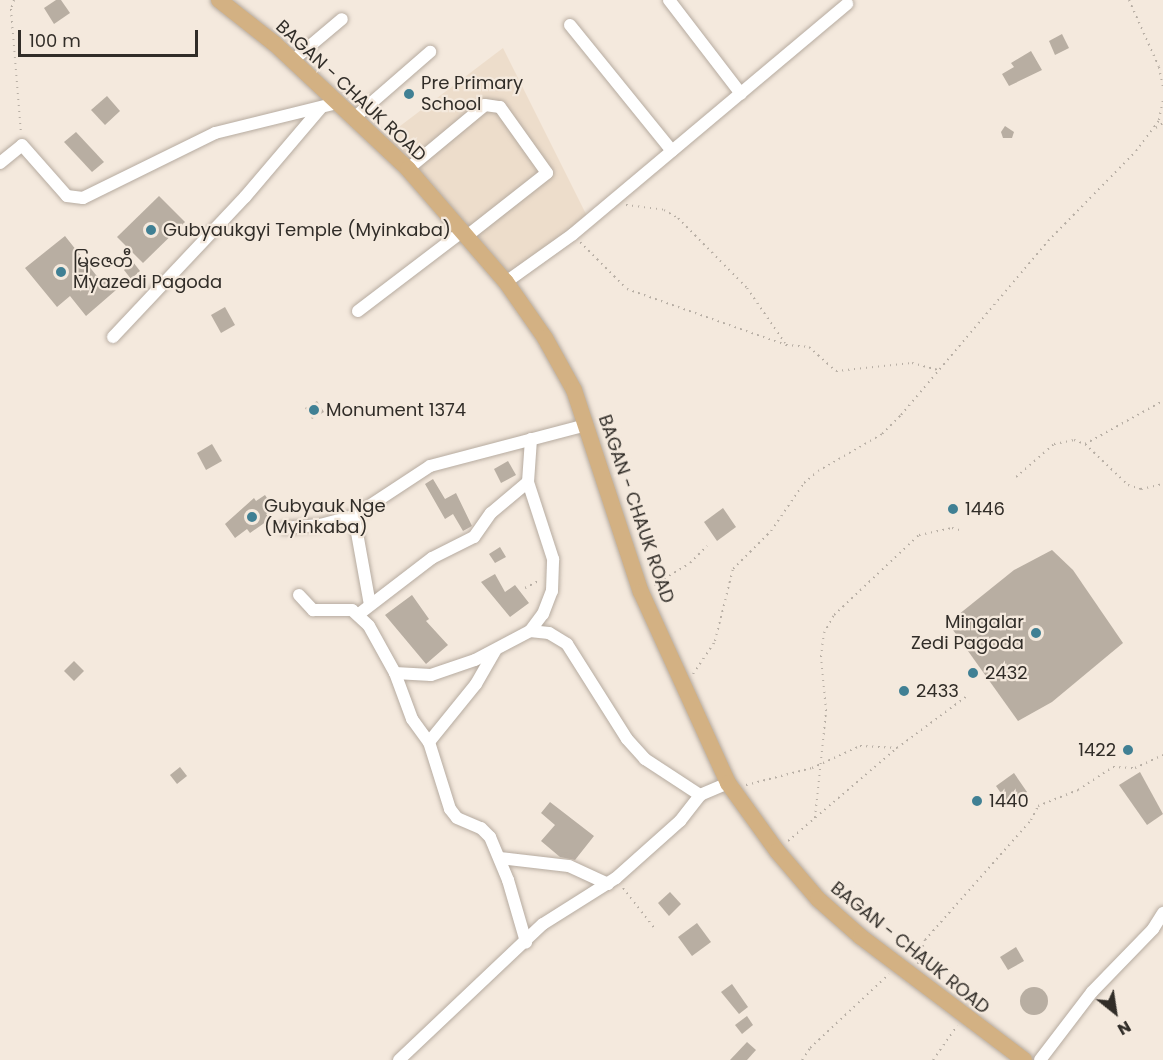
<!DOCTYPE html>
<html>
<head>
<meta charset="utf-8">
<style>
  body { margin:0 }
  #map { position:relative; width:1163px; height:1060px; overflow:hidden; background:#f4e9dd; font-family:Poppins,"Noto Sans Myanmar",sans-serif }
  div>[style] { position:absolute }
  .built>* { inset:0; background:#edddcb }
  .building>* { inset:0; background:#b8aea2 }
  .round { border-radius:50% }
  .path>* { height:2px; margin-top:-1px; transform-origin:0; background:repeating-linear-gradient(90deg,#b8afa5 0 1.5px,transparent 0 6px) }
  .roads { filter:drop-shadow(0 0 2px #b6aba0) drop-shadow(0 0 2px #b6aba0) }
  .minor>* { height:12px; margin:-6px; padding:0 6px; transform-origin:6px; border-radius:6px; background:#fff }
  .major>* { height:16px; margin:-8px; padding:0 8px; transform-origin:8px; border-radius:8px; background:#d3b183 }
  .dots>* { width:16px; height:16px; translate:-50% -50%; box-sizing:border-box; border:3px solid #f4e9dd; border-radius:50% }
  span { translate:-50% -50%; white-space:nowrap; text-align:center; line-height:1.15; -webkit-text-stroke:4.5px #f4e9dd; paint-order:stroke }
  .poi-label { font-size:18px; color:#312d28 }
  .left { translate:0 -50%; text-align:left }
  .right { translate:-100% -50%; text-align:right }
  .street-label { font-size:18px; color:#312d28 }
  .north { position:absolute; left:1085px; top:982px; width:60px; height:60px; -webkit-text-stroke:4px #f4e9dd; paint-order:stroke; rotate:150deg; font-size:16px; font-weight:700; line-height:24px; text-align:center; color:#312d28 }
  .north::after { content:''; display:block; margin:auto; width:21px; height:27px; background:#312d28; clip-path:polygon(50% 0,100% 100%,50% 72%,0 100%) }
  .scale { position:absolute; left:18px; top:30px; width:180px; height:27px; box-sizing:border-box; border:3px solid #312d28; border-top:0; padding-left:8px; font-size:18px; line-height:21px; white-space:nowrap; color:#312d28; -webkit-text-stroke:4px #f4e9dd; paint-order:stroke }
</style>
</head>
<body>
<div id="map">
  <div class="built">
    <i style="clip-path:polygon(503px 48px,589px 220px,506px 282px,379px 142px)"></i>
  </div>
  <div class="building">
    <i style="clip-path:polygon(56px 0,61px 0,70px 13px,54px 24px,44px 8px)"></i>
    <i style="clip-path:polygon(1062px 34px,1069px 48px,1055px 55px,1049px 41px)"></i>
    <i style="clip-path:polygon(1031px 51px,1042px 70px,1009px 86px,1002px 74px,1014px 67px,1011px 63px)"></i>
    <i style="clip-path:polygon(107px 96px,120px 111px,105px 125px,91px 110px)"></i>
    <i style="clip-path:polygon(1005px 126px,1014px 132px,1012px 138px,1003px 138px,1001px 132px)"></i>
    <i style="clip-path:polygon(76px 132px,104px 162px,92px 172px,64px 142px)"></i>
    <i style="clip-path:polygon(159px 196px,185px 222px,143px 263px,117px 237px)"></i>
    <i style="clip-path:polygon(65px 236px,100px 280px,105px 276px,116px 290px,86px 316px,70px 296px,57px 307px,25px 268px)"></i>
    <i style="clip-path:polygon(133px 262px,140px 271px,131px 279px,124px 270px)"></i>
    <i style="clip-path:polygon(225px 307px,235px 325px,221px 333px,211px 315px)"></i>
    <i style="clip-path:polygon(317px 401px,324px 412px,312px 419px,305px 408px)"></i>
    <i style="clip-path:polygon(212px 444px,222px 461px,206px 470px,197px 453px)"></i>
    <i style="clip-path:polygon(508px 461px,516px 475px,501px 483px,494px 469px)"></i>
    <i style="clip-path:polygon(433px 479px,445px 499px,456px 493px,472px 526px,463px 531px,453px 514px,445px 519px,425px 484px)"></i>
    <i style="clip-path:polygon(265px 495px,274px 509px,266px 514px,270px 519px,250px 533px,247px 529px,235px 538px,225px 524px,254px 498px,256px 501px)"></i>
    <i style="clip-path:polygon(723px 508px,736px 527px,717px 541px,704px 522px)"></i>
    <i style="clip-path:polygon(500px 547px,506px 557px,495px 563px,489px 554px)"></i>
    <i style="clip-path:polygon(1052px 550px,1073px 570px,1123px 643px,1052px 702px,1018px 721px,948px 623px,1014px 570px)"></i>
    <i style="clip-path:polygon(495px 574px,505px 592px,515px 585px,529px 603px,510px 617px,481px 582px)"></i>
    <i style="clip-path:polygon(412px 595px,429px 619px,426px 621px,448px 645px,426px 664px,385px 615px)"></i>
    <i style="clip-path:polygon(74px 661px,84px 671px,74px 681px,64px 671px)"></i>
    <i style="clip-path:polygon(180px 767px,187px 776px,177px 784px,170px 775px)"></i>
    <i style="clip-path:polygon(1140px 772px,1163px 814px,1147px 825px,1119px 785px)"></i>
    <i style="clip-path:polygon(1014px 773px,1027px 792px,1009px 805px,996px 786px)"></i>
    <i style="clip-path:polygon(550px 802px,594px 836px,575px 860px,560px 857px,541px 841px,555px 825px,541px 813px)"></i>
    <i style="clip-path:polygon(670px 892px,681px 904px,669px 916px,658px 903px)"></i>
    <i style="clip-path:polygon(697px 923px,711px 942px,692px 956px,678px 937px)"></i>
    <i style="clip-path:polygon(1016px 947px,1024px 961px,1008px 970px,1000px 957px)"></i>
    <i style="clip-path:polygon(732px 984px,748px 1007px,739px 1014px,721px 992px)"></i>
    <i class="round" style="left:1020px;top:987px;width:28px;height:28px"></i>
    <i style="clip-path:polygon(747px 1016px,753px 1025px,742px 1034px,735px 1025px)"></i>
    <i style="clip-path:polygon(747px 1042px,756px 1050px,747px 1060px,730px 1060px)"></i>
  </div>
  <div class="path">
    <i style="left:14px;top:0;width:9px;rotate:108deg"></i>
    <i style="left:11px;top:9px;width:125px;rotate:85.4deg"></i>
    <i style="left:1129px;top:0;width:73px;rotate:65.9deg"></i>
    <i style="left:1159px;top:67px;width:21px;rotate:79deg"></i>
    <i style="left:1156px;top:128px;width:9px;rotate:-36deg"></i>
    <i style="left:626px;top:205px;width:38px;rotate:7deg"></i>
    <i style="left:664px;top:210px;width:16px;rotate:30deg"></i>
    <i style="left:678px;top:218px;width:98px;rotate:45.4deg"></i>
    <i style="left:747px;top:288px;width:67px;rotate:55.4deg"></i>
    <i style="left:580px;top:242px;width:66px;rotate:45deg"></i>
    <i style="left:627px;top:289px;width:169px;rotate:19.4deg"></i>
    <i style="left:786px;top:345px;width:23px;rotate:5deg"></i>
    <i style="left:809px;top:347px;width:36px;rotate:42deg"></i>
    <i style="left:836px;top:371px;width:76px;rotate:-6deg"></i>
    <i style="left:912px;top:363px;width:28px;rotate:15deg"></i>
    <i style="left:1085px;top:444px;width:89px;rotate:-28.9deg"></i>
    <i style="left:1016px;top:477px;width:50px;rotate:-41deg"></i>
    <i style="left:1054px;top:444px;width:20px;rotate:-11deg"></i>
    <i style="left:1074px;top:440px;width:12px;rotate:20deg"></i>
    <i style="left:1085px;top:444px;width:59px;rotate:43.6deg"></i>
    <i style="left:1128px;top:485px;width:14px;rotate:17deg"></i>
    <i style="left:1141px;top:489px;width:23px;rotate:-13deg"></i>
    <i style="left:654px;top:585px;width:42px;rotate:-31.4deg"></i>
    <i style="left:690px;top:563px;width:24px;rotate:-45deg"></i>
    <i style="left:525px;top:588px;width:17px;rotate:-28deg"></i>
    <i style="left:693px;top:674px;width:40px;rotate:-56deg"></i>
    <i style="left:715px;top:641px;width:74px;rotate:-76deg"></i>
    <i style="left:733px;top:569px;width:54px;rotate:-45deg"></i>
    <i style="left:771px;top:531px;width:58px;rotate:-55.5deg"></i>
    <i style="left:804px;top:483px;width:18px;rotate:-41deg"></i>
    <i style="left:818px;top:471px;width:74px;rotate:-30deg"></i>
    <i style="left:882px;top:434px;width:27px;rotate:-45deg"></i>
    <i style="left:901px;top:415px;width:228px;rotate:-49.8deg"></i>
    <i style="left:1048px;top:241px;width:126px;rotate:-45.6deg"></i>
    <i style="left:1136px;top:151px;width:39px;rotate:-53deg"></i>
    <i style="left:1159px;top:120px;width:21px;rotate:-79deg"></i>
    <i style="left:746px;top:785px;width:68px;rotate:-14.4deg"></i>
    <i style="left:812px;top:768px;width:53px;rotate:-24.6deg"></i>
    <i style="left:860px;top:746px;width:37px;rotate:3deg"></i>
    <i style="left:815px;top:818px;width:108px;rotate:-84.1deg"></i>
    <i style="left:826px;top:711px;width:54px;rotate:-95.3deg"></i>
    <i style="left:821px;top:657px;width:24px;rotate:-83deg"></i>
    <i style="left:824px;top:633px;width:21px;rotate:-61deg"></i>
    <i style="left:834px;top:615px;width:117px;rotate:-43.3deg"></i>
    <i style="left:919px;top:535px;width:34px;rotate:-12deg"></i>
    <i style="left:952px;top:528px;width:11px;rotate:15deg"></i>
    <i style="left:788px;top:841px;width:143px;rotate:-40.5deg"></i>
    <i style="left:897px;top:748px;width:87px;rotate:-36.6deg"></i>
    <i style="left:623px;top:888px;width:52px;rotate:52deg"></i>
    <i style="left:918px;top:964px;width:25px;rotate:-74deg"></i>
    <i style="left:925px;top:940px;width:160px;rotate:-48.5deg"></i>
    <i style="left:1031px;top:820px;width:16px;rotate:-63deg"></i>
    <i style="left:1038px;top:806px;width:43px;rotate:-21.8deg"></i>
    <i style="left:1078px;top:790px;width:42px;rotate:-33.3deg"></i>
    <i style="left:1113px;top:767px;width:22px;rotate:3deg"></i>
    <i style="left:1135px;top:768px;width:31px;rotate:-25deg"></i>
    <i style="left:802px;top:1060px;width:14px;rotate:-56deg"></i>
    <i style="left:810px;top:1048px;width:108px;rotate:-43.1deg"></i>
    <i style="left:933px;top:1060px;width:42px;rotate:-54.8deg"></i>
  </div>
  <div class="roads">
    <div class="minor">
      <i style="left:669px;top:0;width:118px;rotate:52.5deg"></i>
      <i style="left:570px;top:25px;width:162px;rotate:51deg"></i>
      <i style="left:292px;top:61px;width:65px;rotate:-40deg"></i>
      <i style="left:354px;top:118px;width:101px;rotate:-41deg"></i>
      <i style="left:0;top:163px;width:28px;rotate:-39deg"></i>
      <i style="left:22px;top:145px;width:68px;rotate:48.6deg"></i>
      <i style="left:67px;top:196px;width:16px;rotate:7deg"></i>
      <i style="left:83px;top:198px;width:147px;rotate:-26.2deg"></i>
      <i style="left:215px;top:133px;width:126px;rotate:-13.8deg"></i>
      <i style="left:408px;top:169px;width:100px;rotate:-39.7deg"></i>
      <i style="left:485px;top:105px;width:15px;rotate:8deg"></i>
      <i style="left:500px;top:107px;width:81px;rotate:54.5deg"></i>
      <i style="left:547px;top:173px;width:102px;rotate:141.8deg"></i>
      <i style="left:506px;top:282px;width:82px;rotate:-35.6deg"></i>
      <i style="left:573px;top:234px;width:358px;rotate:-40deg"></i>
      <i style="left:358px;top:311px;width:132px;rotate:-37.3deg"></i>
      <i style="left:113px;top:337px;width:192px;rotate:-46.7deg"></i>
      <i style="left:245px;top:197px;width:116px;rotate:-49.6deg"></i>
      <i style="left:354px;top:516px;width:90px;rotate:79.8deg"></i>
      <i style="left:284px;top:528px;width:36px;rotate:-5deg"></i>
      <i style="left:320px;top:525px;width:35px;rotate:-15deg"></i>
      <i style="left:354px;top:516px;width:91px;rotate:-33.3deg"></i>
      <i style="left:430px;top:466px;width:161px;rotate:-14.7deg"></i>
      <i style="left:299px;top:595px;width:21px;rotate:47deg"></i>
      <i style="left:313px;top:610px;width:39px"></i>
      <i style="left:352px;top:610px;width:23px;rotate:43deg"></i>
      <i style="left:369px;top:626px;width:54px;rotate:61deg"></i>
      <i style="left:395px;top:673px;width:49px;rotate:69.7deg"></i>
      <i style="left:412px;top:719px;width:29px;rotate:54deg"></i>
      <i style="left:429px;top:742px;width:70px;rotate:72.6deg"></i>
      <i style="left:450px;top:809px;width:11px;rotate:52deg"></i>
      <i style="left:457px;top:818px;width:26px;rotate:23deg"></i>
      <i style="left:481px;top:828px;width:13px;rotate:45deg"></i>
      <i style="left:490px;top:837px;width:47px;rotate:67.3deg"></i>
      <i style="left:508px;top:880px;width:65px;rotate:73.8deg"></i>
      <i style="left:359px;top:614px;width:92px;rotate:-37.5deg"></i>
      <i style="left:432px;top:558px;width:47px;rotate:-26.6deg"></i>
      <i style="left:474px;top:537px;width:29px;rotate:-55deg"></i>
      <i style="left:491px;top:513px;width:48px;rotate:-40deg"></i>
      <i style="left:528px;top:482px;width:43px;rotate:-86deg"></i>
      <i style="left:530px;top:631px;width:19px;rotate:6deg"></i>
      <i style="left:549px;top:633px;width:21px;rotate:31deg"></i>
      <i style="left:567px;top:644px;width:112px;rotate:57.7deg"></i>
      <i style="left:627px;top:739px;width:27px;rotate:48deg"></i>
      <i style="left:645px;top:759px;width:66px;rotate:33.2deg"></i>
      <i style="left:395px;top:673px;width:36px;rotate:3deg"></i>
      <i style="left:431px;top:675px;width:46px;rotate:-18.8deg"></i>
      <i style="left:475px;top:660px;width:62px;rotate:-27.8deg"></i>
      <i style="left:530px;top:631px;width:21px;rotate:-53deg"></i>
      <i style="left:543px;top:614px;width:25px;rotate:-69deg"></i>
      <i style="left:552px;top:591px;width:32px;rotate:-88deg"></i>
      <i style="left:553px;top:559px;width:81px;rotate:-108deg"></i>
      <i style="left:429px;top:742px;width:75px;rotate:-51deg"></i>
      <i style="left:476px;top:684px;width:38px;rotate:-60deg"></i>
      <i style="left:500px;top:858px;width:69px;rotate:6.6deg"></i>
      <i style="left:569px;top:866px;width:43px;rotate:24.8deg"></i>
      <i style="left:399px;top:1060px;width:198px;rotate:-43.4deg"></i>
      <i style="left:543px;top:924px;width:86px;rotate:-32.2deg"></i>
      <i style="left:616px;top:878px;width:86px;rotate:-41.7deg"></i>
      <i style="left:680px;top:821px;width:33px;rotate:-52deg"></i>
      <i style="left:700px;top:795px;width:30px;rotate:-23deg"></i>
      <i style="left:1040px;top:1060px;width:86px;rotate:-52.6deg"></i>
      <i style="left:1092px;top:992px;width:88px;rotate:-45.9deg"></i>
      <i style="left:1153px;top:929px;width:19px;rotate:-58deg"></i>
    </div>
    <div class="major">
      <i style="left:219px;top:0;width:71px;rotate:38.2deg"></i>
      <i style="left:275px;top:44px;width:183px;rotate:43.2deg"></i>
      <i style="left:408px;top:169px;width:150px;rotate:49.1deg"></i>
      <i style="left:506px;top:282px;width:68px;rotate:55.1deg"></i>
      <i style="left:545px;top:338px;width:60px;rotate:60.9deg"></i>
      <i style="left:574px;top:390px;width:213px;rotate:71.7deg"></i>
      <i style="left:641px;top:592px;width:210px;rotate:65.5deg"></i>
      <i style="left:728px;top:783px;width:84px;rotate:54.2deg"></i>
      <i style="left:777px;top:851px;width:63px;rotate:49.5deg"></i>
      <i style="left:818px;top:899px;width:57px;rotate:41.5deg"></i>
      <i style="left:861px;top:937px;width:204px;rotate:37deg"></i>
    </div>
  </div>
  <div class="dots">
    <i style="left:409px;top:94px;background:#408094"></i>
    <i style="left:151px;top:230px;background:#408094"></i>
    <i style="left:61px;top:272px;background:#408094"></i>
    <i style="left:314px;top:410px;background:#408094"></i>
    <i style="left:953px;top:509px;background:#408094"></i>
    <i style="left:252px;top:517px;background:#408094"></i>
    <i style="left:1036px;top:633px;background:#408094"></i>
    <i style="left:973px;top:673px;background:#408094"></i>
    <i style="left:904px;top:691px;background:#408094"></i>
    <i style="left:1128px;top:750px;background:#408094"></i>
    <i style="left:977px;top:801px;background:#408094"></i>
  </div>
  <div class="poi-label">
    <span class="left" style="left:421px;top:94px">Pre Primary<br>School</span>
    <span class="left" style="left:163px;top:230px">Gubyaukgyi Temple (Myinkaba)</span>
    <span class="left" style="left:73px;top:272px">မြဇေတီ<br>Myazedi Pagoda</span>
    <span class="left" style="left:326px;top:410px">Monument 1374</span>
    <span class="left" style="left:264px;top:517px">Gubyauk Nge<br>(Myinkaba)</span>
    <span class="left" style="left:965px;top:509px">1446</span>
    <span class="right" style="left:1024px;top:633px">Mingalar<br>Zedi Pagoda</span>
    <span class="left" style="left:985px;top:673px">2432</span>
    <span class="left" style="left:916px;top:691px">2433</span>
    <span class="right" style="left:1116px;top:750px">1422</span>
    <span class="left" style="left:989px;top:801px">1440</span>
  </div>
  <div class="street-label">
    <span style="left:351px;top:91px;rotate:43deg">BAGAN - CHAUK ROAD</span>
    <span style="left:636px;top:509px;rotate:71deg">BAGAN - CHAUK ROAD</span>
    <span style="left:910px;top:948px;rotate:39deg">BAGAN - CHAUK ROAD</span>
  </div>
  <div class="north">N</div>
  <div class="scale">100 m</div>
</div>
</body>
</html>
